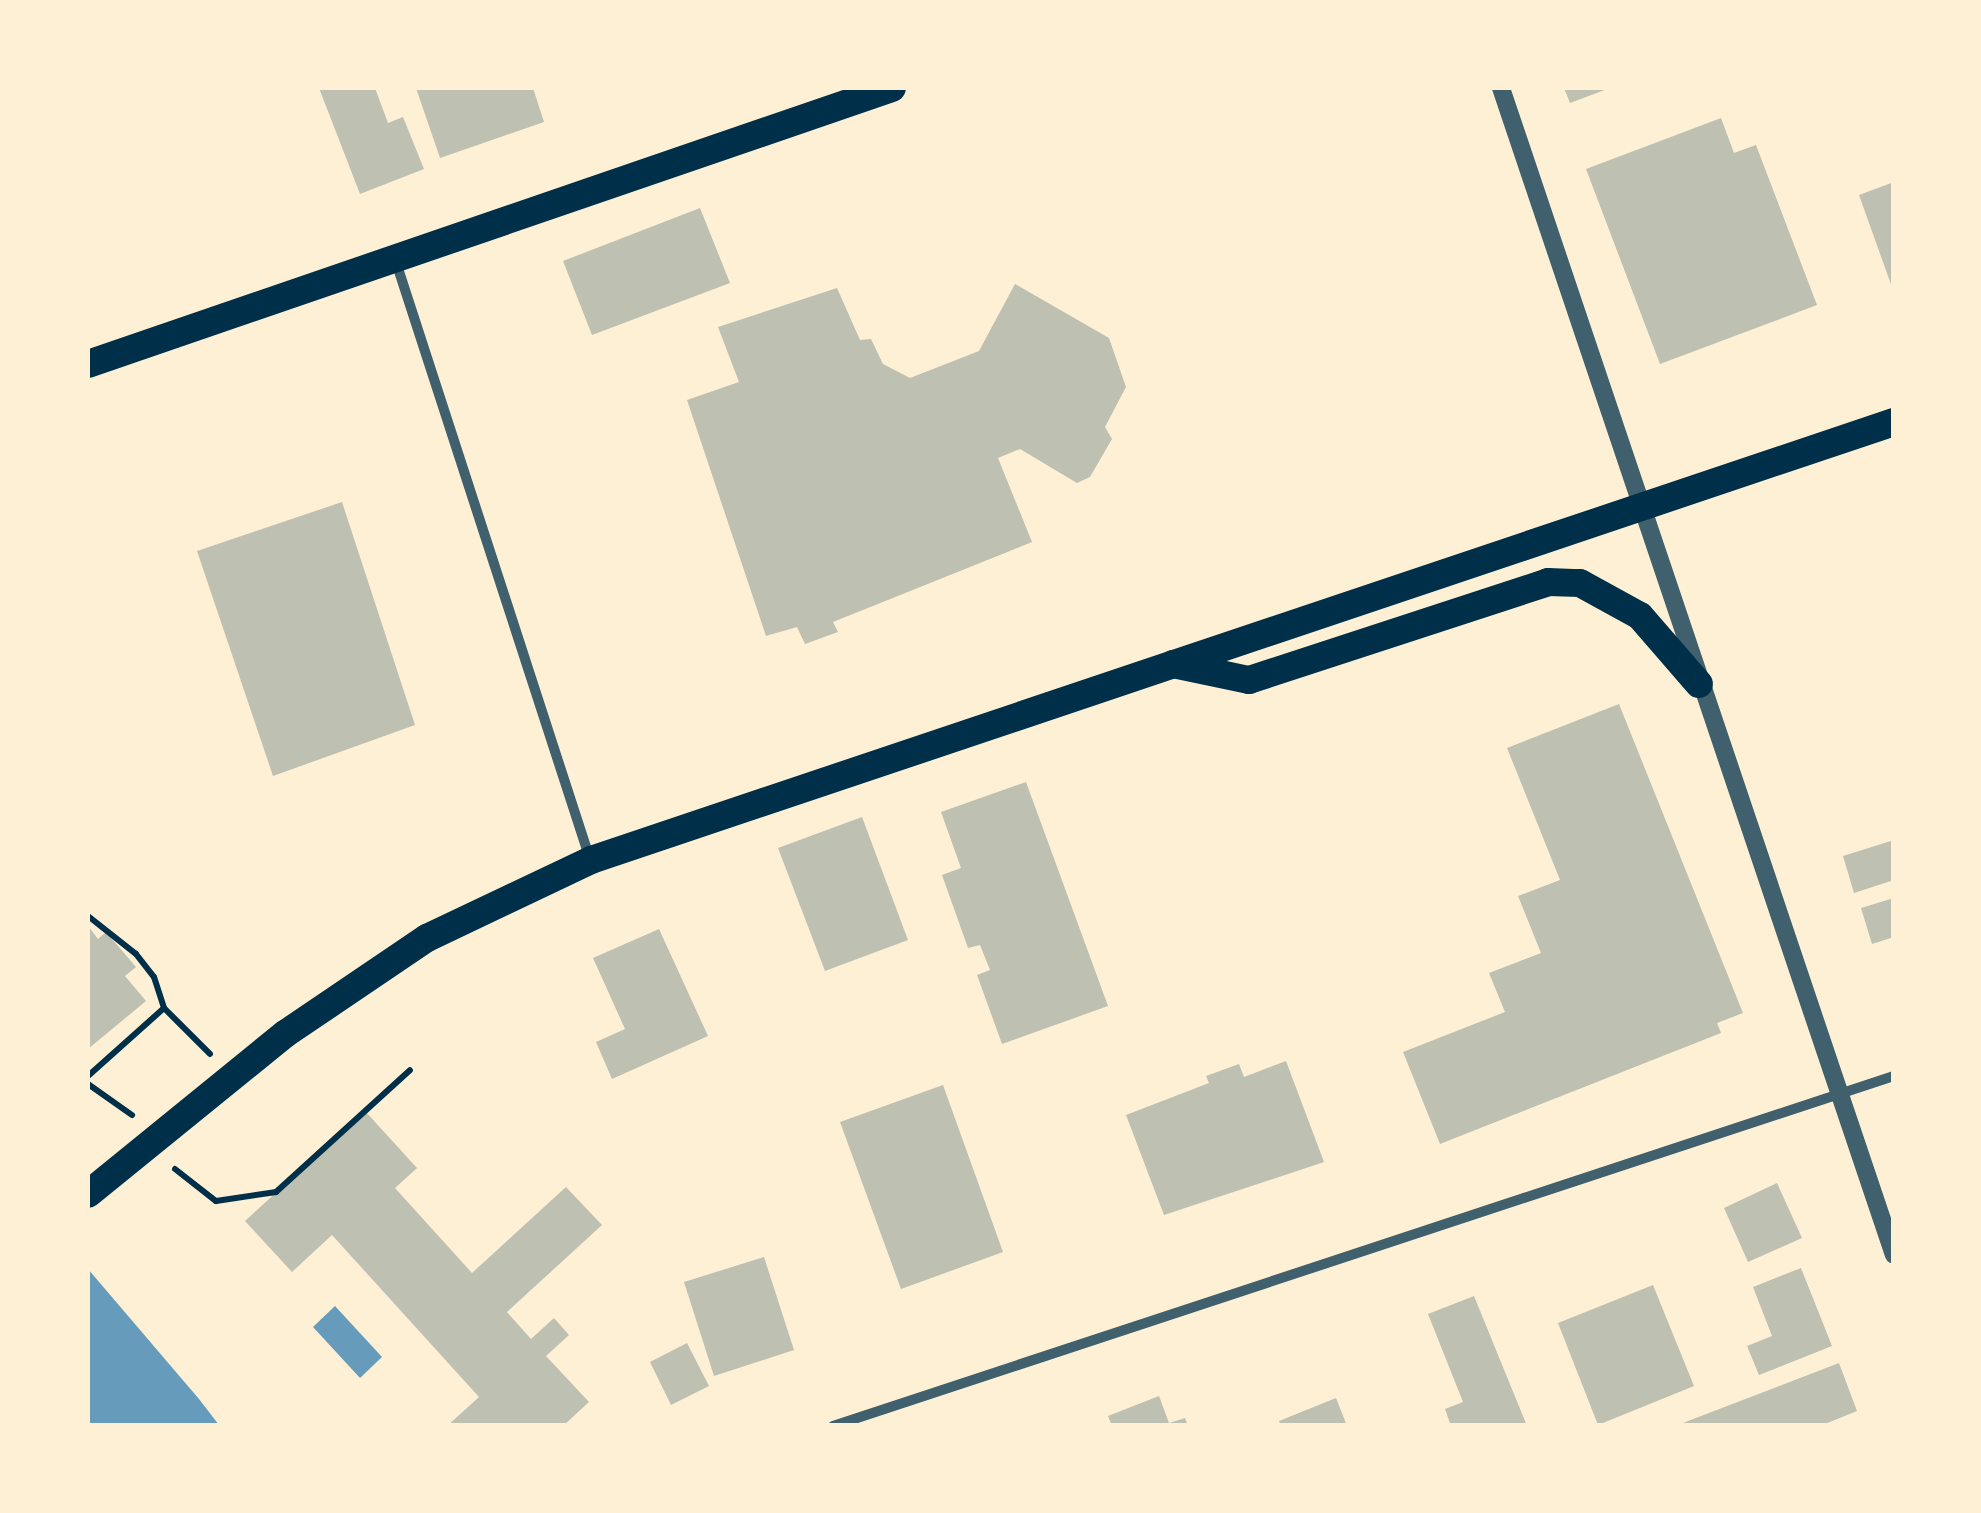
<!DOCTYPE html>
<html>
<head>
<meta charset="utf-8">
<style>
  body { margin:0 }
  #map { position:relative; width:1981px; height:1513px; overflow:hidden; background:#fdf0d5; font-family:Overpass,sans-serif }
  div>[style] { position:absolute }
  .water>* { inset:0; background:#669bbc }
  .building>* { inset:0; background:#bec0b2 }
  .path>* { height:6px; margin:-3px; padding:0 3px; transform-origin:3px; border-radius:3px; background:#003049 }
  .minor>* { height:10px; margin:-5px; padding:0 5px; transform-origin:5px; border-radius:5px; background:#3f606c }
  .tertiary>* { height:18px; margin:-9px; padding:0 9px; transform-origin:9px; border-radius:9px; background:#3f606c }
  .trunk>* { height:28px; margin:-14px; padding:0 14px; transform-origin:14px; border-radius:14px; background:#003049 }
  span { translate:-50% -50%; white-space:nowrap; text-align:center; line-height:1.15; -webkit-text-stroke:8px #fdf0d5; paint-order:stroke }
  .frame { position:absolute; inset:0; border:90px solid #fdf0d5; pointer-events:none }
</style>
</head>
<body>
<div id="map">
  <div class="water">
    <i style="clip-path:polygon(88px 1269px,199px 1399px,219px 1425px,88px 1425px)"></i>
    <i style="clip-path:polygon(335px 1306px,382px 1357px,360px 1378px,313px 1327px)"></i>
  </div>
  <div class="building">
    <i style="clip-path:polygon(319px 88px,375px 88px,388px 123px,403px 117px,424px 169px,360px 194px)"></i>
    <i style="clip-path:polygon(416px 88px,533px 88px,544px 122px,440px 158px)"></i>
    <i style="clip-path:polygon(1564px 88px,1610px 88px,1570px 103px)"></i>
    <i style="clip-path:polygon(1721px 118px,1734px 153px,1756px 145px,1817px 305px,1660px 364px,1586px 169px)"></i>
    <i style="clip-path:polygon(1894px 182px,1894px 290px,1893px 290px,1859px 195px)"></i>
    <i style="clip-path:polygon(700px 208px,730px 283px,592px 335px,563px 261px)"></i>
    <i style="clip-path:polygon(1015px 284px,1109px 338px,1126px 387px,1105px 427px,1112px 439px,1090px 477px,1077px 483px,1020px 449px,998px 458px,1032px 542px,833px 622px,838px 632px,805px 644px,797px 627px,766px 636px,687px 400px,739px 382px,718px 327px,837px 288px,860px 340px,871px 339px,883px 364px,910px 378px,979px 351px)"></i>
    <i style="clip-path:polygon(342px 502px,415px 725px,273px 776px,197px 551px)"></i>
    <i style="clip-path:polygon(1619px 704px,1743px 1013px,1717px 1023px,1721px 1033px,1440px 1144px,1403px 1052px,1505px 1012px,1489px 973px,1541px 953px,1518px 896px,1560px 880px,1507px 748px)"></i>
    <i style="clip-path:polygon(1026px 782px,1108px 1006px,1002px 1044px,977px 975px,990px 970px,980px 945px,968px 948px,942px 875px,961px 868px,941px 812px)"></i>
    <i style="clip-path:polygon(862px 817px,908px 940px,825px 971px,778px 848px)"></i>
    <i style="clip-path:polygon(1894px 840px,1894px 880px,1854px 893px,1843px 856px)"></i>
    <i style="clip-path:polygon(1894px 898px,1894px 937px,1872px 944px,1861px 908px)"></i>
    <i style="clip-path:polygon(88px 926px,98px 939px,106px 932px,136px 967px,125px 976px,146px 1001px,88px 1049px)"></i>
    <i style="clip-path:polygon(659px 929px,708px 1036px,612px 1079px,596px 1042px,625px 1029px,593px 958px)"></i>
    <i style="clip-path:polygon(1286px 1061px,1324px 1162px,1164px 1215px,1126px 1115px,1209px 1083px,1206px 1076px,1239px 1064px,1244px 1077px)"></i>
    <i style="clip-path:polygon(943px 1085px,1003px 1252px,901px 1289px,840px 1122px)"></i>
    <i style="clip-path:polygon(365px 1111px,417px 1168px,395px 1188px,472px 1273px,566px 1187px,602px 1225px,507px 1312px,531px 1339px,554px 1318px,569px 1335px,546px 1356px,589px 1402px,563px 1426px,447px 1426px,479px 1397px,332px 1235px,292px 1272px,245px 1221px)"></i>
    <i style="clip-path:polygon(1777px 1183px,1802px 1238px,1748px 1262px,1724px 1208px)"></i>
    <i style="clip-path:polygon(764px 1257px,794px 1350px,714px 1376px,684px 1282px)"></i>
    <i style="clip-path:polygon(1801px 1268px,1832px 1346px,1759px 1375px,1747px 1346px,1772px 1336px,1753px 1287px)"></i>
    <i style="clip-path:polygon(1653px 1285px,1694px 1386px,1598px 1425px,1558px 1323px)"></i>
    <i style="clip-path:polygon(1474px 1296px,1527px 1426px,1451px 1426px,1445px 1409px,1463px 1402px,1428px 1314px)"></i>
    <i style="clip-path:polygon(687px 1343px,709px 1386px,671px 1405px,650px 1362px)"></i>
    <i style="clip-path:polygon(1839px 1363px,1857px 1411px,1820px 1426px,1675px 1426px)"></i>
    <i style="clip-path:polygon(1159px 1396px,1169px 1423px,1185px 1418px,1188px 1426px,1112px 1426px,1108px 1416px)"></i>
    <i style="clip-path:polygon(1336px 1398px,1347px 1426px,1281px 1426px,1279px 1421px)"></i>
  </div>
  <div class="path">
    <i style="left:88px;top:916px;width:61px;rotate:38.4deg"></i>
    <i style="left:136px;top:954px;width:29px;rotate:52deg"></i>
    <i style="left:154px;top:977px;width:33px;rotate:72deg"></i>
    <i style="left:164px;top:1008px;width:65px;rotate:45deg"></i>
    <i style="left:88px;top:1076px;width:102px;rotate:-41.8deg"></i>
    <i style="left:88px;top:1084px;width:54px;rotate:35.2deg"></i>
    <i style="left:175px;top:1169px;width:52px;rotate:38deg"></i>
    <i style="left:216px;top:1201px;width:61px;rotate:-8.5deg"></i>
    <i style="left:276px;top:1192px;width:181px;rotate:-42.3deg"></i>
  </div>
  <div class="minor">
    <i style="left:395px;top:259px;width:628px;rotate:72deg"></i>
    <i style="left:833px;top:1426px;width:1117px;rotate:-18.26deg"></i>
  </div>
  <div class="tertiary">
    <i style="left:1501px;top:88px;width:1231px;rotate:71.39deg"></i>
  </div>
  <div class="trunk">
    <i style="left:88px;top:364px;width:850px;rotate:-18.95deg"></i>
    <i style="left:1173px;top:664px;width:78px;rotate:11.9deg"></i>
    <i style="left:1249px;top:680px;width:315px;rotate:-18.1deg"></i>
    <i style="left:1548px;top:582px;width:32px;rotate:2deg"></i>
    <i style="left:1580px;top:583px;width:68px;rotate:28.8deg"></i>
    <i style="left:1640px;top:616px;width:90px;rotate:49.1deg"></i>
    <i style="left:88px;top:1194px;width:254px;rotate:-39.1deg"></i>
    <i style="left:285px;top:1034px;width:171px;rotate:-34.1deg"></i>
    <i style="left:427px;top:938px;width:182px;rotate:-25.4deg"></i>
    <i style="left:591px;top:860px;width:1375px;rotate:-18.58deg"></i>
  </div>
  <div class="frame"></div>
</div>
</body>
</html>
